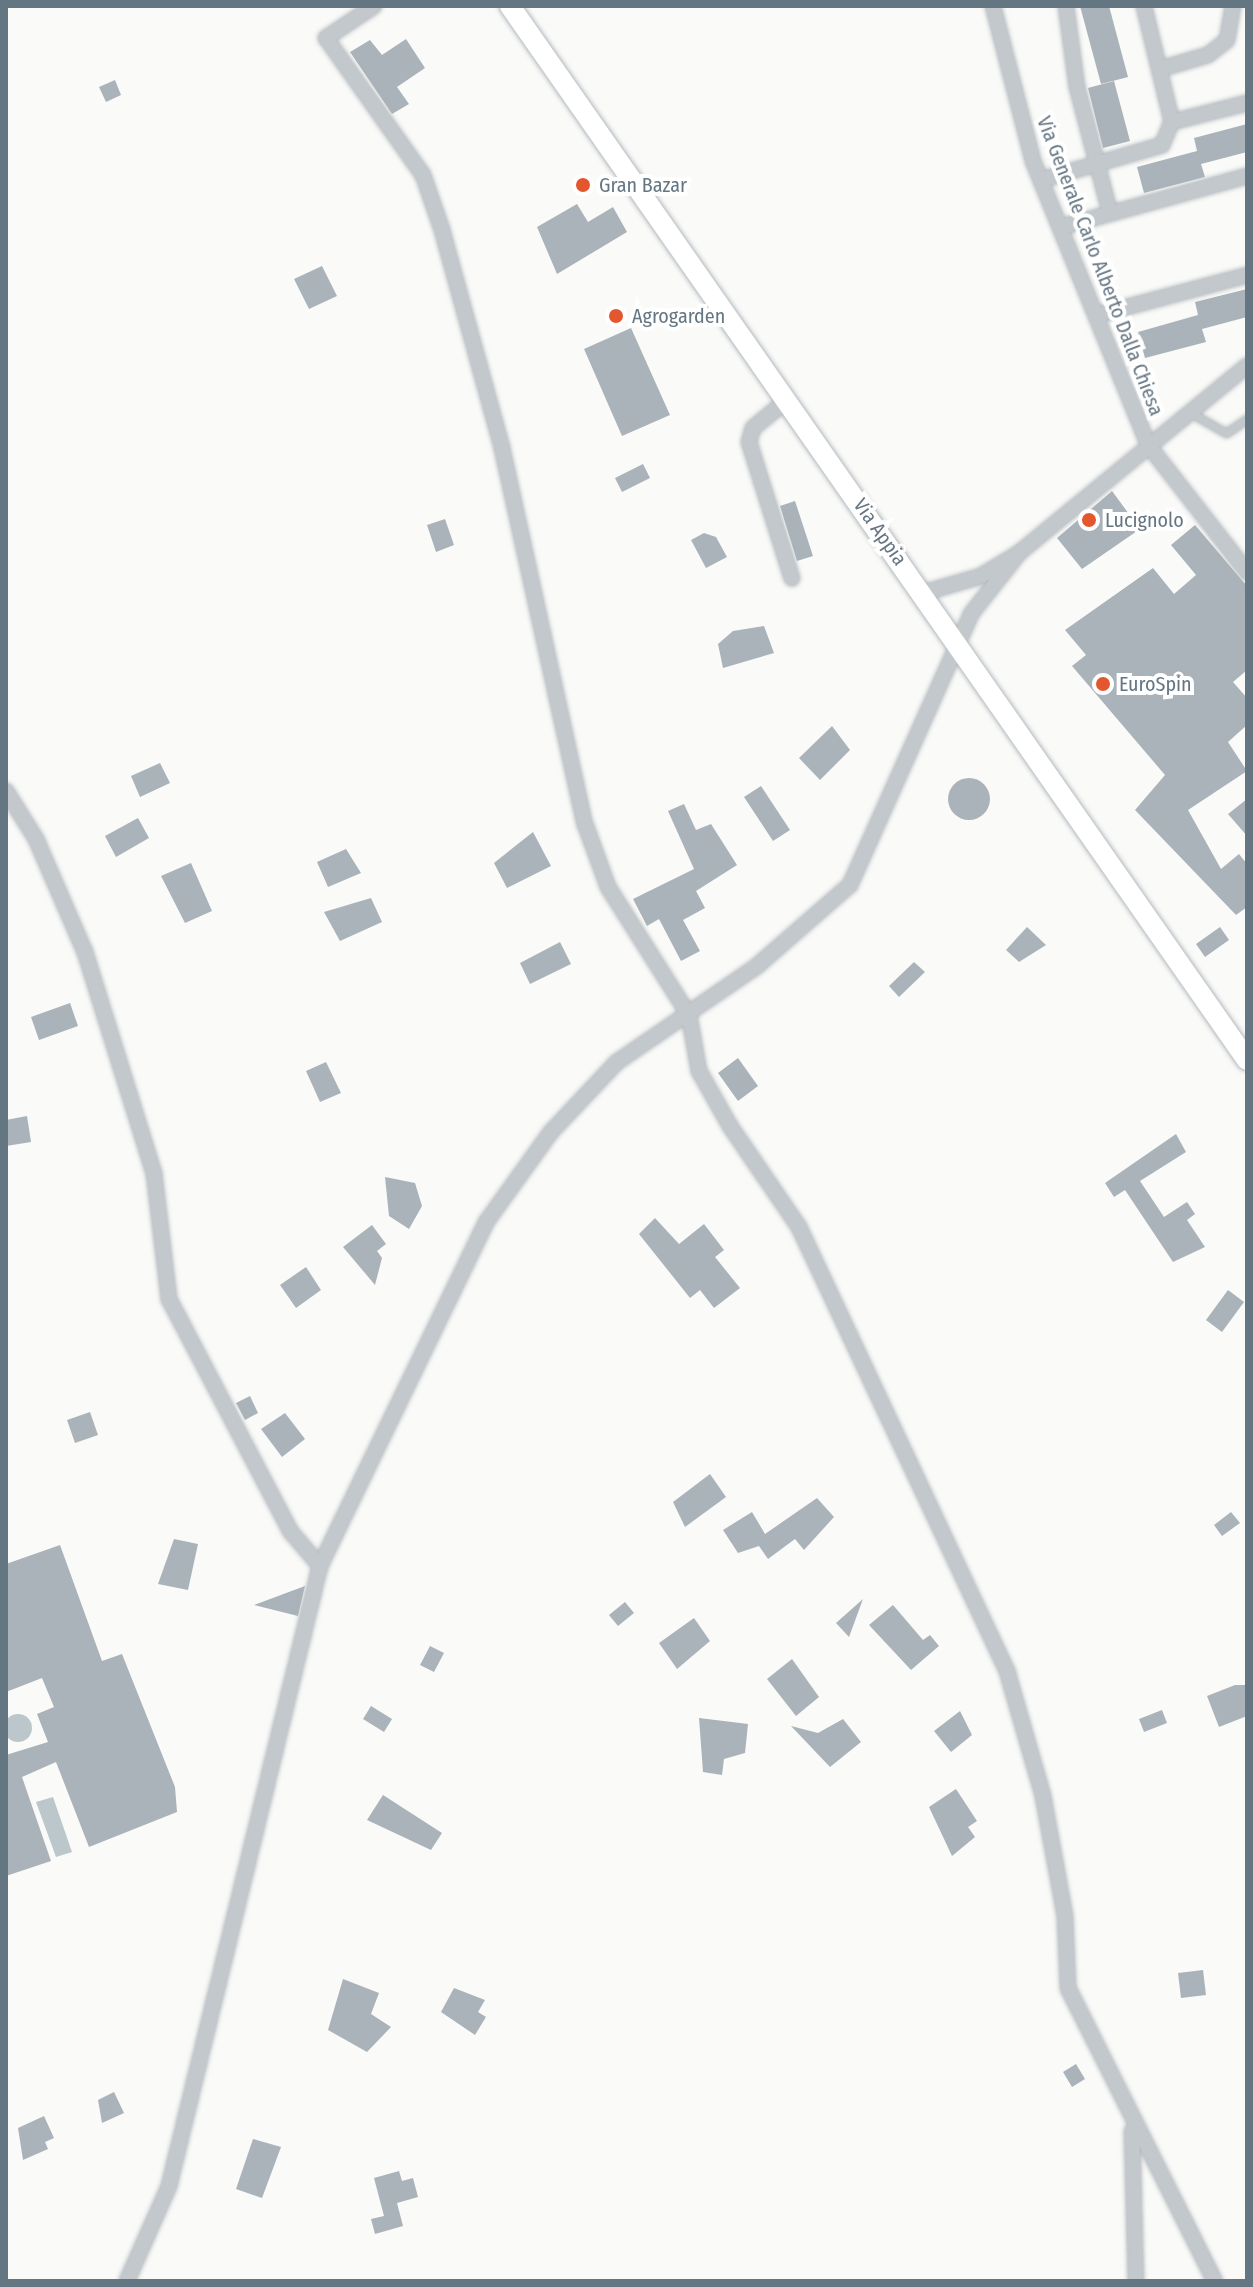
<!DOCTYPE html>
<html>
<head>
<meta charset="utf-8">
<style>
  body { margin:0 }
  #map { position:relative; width:1253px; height:2287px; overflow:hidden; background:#fafaf8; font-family:"Fira Sans Condensed",sans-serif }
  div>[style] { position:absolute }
  .water>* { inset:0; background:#bbc7cb }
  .round { border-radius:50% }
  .building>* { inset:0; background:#aab3b9 }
  .roads { filter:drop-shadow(0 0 2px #b3babf) drop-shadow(0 0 2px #b3babf) }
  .lane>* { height:7px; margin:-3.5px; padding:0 3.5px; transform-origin:3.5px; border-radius:3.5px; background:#c3c8cc }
  .street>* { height:14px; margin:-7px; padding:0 7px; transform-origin:7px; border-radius:7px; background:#c3c8cc }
  .secondary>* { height:20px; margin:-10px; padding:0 10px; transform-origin:10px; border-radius:10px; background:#fff }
  .dots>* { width:22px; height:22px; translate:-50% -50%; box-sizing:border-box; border:4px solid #fff; border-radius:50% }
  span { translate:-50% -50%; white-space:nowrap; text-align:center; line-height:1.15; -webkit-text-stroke:8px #fff; paint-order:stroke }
  .poi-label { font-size:20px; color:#657683 }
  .left { translate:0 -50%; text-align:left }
  .street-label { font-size:20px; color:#657683 }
  .frame { position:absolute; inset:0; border:8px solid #657683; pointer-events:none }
</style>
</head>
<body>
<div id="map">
  <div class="water">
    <i class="round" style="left:4px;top:1714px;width:28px;height:28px"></i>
    <i style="clip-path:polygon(53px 1797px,72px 1852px,56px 1857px,36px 1802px)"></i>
  </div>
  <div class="building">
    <i style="clip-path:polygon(1080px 6px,1109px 6px,1128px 77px,1101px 84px)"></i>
    <i style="clip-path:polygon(406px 39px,425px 68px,397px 87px,409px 104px,392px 114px,350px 52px,370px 40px,382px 55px)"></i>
    <i style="clip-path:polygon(115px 80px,121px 95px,106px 102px,99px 87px)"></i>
    <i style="clip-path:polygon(1114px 81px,1130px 141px,1103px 148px,1088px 88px)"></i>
    <i style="clip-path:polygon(1247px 124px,1247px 152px,1201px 164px,1205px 177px,1144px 193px,1137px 167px,1197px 151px,1194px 138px)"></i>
    <i style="clip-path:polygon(577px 204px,588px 222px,613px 207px,627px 232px,557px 274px,537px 227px)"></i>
    <i style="clip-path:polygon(322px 266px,337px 296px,309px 309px,294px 279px)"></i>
    <i style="clip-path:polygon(1247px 289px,1247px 317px,1202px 329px,1206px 342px,1145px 358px,1138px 332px,1198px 315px,1195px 302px)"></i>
    <i style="clip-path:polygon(631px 328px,670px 415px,622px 436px,584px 349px)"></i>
    <i style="clip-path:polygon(643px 464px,650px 478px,622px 492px,615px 478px)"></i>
    <i style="clip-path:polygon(1112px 491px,1140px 529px,1082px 569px,1057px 538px)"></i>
    <i style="clip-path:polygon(795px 501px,813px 556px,797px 561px,780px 506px)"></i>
    <i style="clip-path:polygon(445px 519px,454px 545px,436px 552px,427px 525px)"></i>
    <i style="clip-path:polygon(1195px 525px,1247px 586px,1247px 670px,1233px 682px,1247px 698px,1247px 725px,1228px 742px,1247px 771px,1188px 810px,1221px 869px,1239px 854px,1247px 864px,1247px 907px,1236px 915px,1135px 810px,1165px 775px,1072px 666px,1086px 655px,1065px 630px,1153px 568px,1174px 594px,1196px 575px,1171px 545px)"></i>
    <i style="clip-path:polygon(704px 533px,716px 537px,727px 557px,706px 568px,691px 540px)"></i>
    <i style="clip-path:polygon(764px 626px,774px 653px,723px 668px,718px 644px,733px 631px)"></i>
    <i style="clip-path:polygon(832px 726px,850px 750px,820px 780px,799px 758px)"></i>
    <i style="clip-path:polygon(160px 763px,170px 783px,140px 797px,131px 776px)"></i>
    <i class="round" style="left:948px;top:778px;width:42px;height:42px"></i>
    <i style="clip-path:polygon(761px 786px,790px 830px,773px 841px,744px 797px)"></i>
    <i style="clip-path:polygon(1247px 799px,1247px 836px,1228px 814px)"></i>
    <i style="clip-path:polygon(684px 804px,696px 830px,711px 824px,737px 865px,696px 891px,705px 908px,683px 920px,700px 951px,681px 961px,659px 919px,647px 926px,633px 899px,694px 869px,668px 811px)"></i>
    <i style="clip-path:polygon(138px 818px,149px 838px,116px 857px,105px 836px)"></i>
    <i style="clip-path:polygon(533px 832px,551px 866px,507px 888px,494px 863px)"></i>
    <i style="clip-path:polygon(346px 849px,361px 873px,328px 887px,317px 862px)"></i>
    <i style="clip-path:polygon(191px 863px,212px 911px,185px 923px,161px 876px)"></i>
    <i style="clip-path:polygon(371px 898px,382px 922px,340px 941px,324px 912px)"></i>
    <i style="clip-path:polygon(1027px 927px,1046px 945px,1019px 962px,1006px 950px)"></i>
    <i style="clip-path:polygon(1220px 927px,1229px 940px,1205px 957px,1196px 944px)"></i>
    <i style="clip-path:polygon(560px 942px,571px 964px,530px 984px,520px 963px)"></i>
    <i style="clip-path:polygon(914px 962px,925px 972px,899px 997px,889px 986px)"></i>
    <i style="clip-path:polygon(70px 1003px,78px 1026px,39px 1040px,31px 1017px)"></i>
    <i style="clip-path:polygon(738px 1058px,758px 1086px,738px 1101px,718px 1073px)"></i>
    <i style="clip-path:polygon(326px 1062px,341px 1093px,320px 1102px,306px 1071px)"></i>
    <i style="clip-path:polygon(27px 1116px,31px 1142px,6px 1146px,6px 1120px)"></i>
    <i style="clip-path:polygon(1176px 1134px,1186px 1152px,1140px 1181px,1164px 1217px,1187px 1202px,1195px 1214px,1187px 1220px,1205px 1247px,1173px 1262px,1125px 1190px,1114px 1197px,1105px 1183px)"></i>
    <i style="clip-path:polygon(385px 1177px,415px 1183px,422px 1206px,409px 1229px,389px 1216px)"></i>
    <i style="clip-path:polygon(655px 1218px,679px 1244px,704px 1224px,724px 1250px,715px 1257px,740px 1288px,714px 1308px,700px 1290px,690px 1298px,639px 1234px)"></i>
    <i style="clip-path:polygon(372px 1225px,386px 1244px,377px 1251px,382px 1258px,375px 1285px,343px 1247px)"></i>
    <i style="clip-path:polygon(306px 1267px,321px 1290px,296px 1308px,280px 1285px)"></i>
    <i style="clip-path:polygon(1228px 1290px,1244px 1302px,1222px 1332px,1206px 1320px)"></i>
    <i style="clip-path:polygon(250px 1396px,258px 1413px,245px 1420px,236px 1403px)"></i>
    <i style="clip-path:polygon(90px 1412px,98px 1435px,75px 1443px,67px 1420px)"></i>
    <i style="clip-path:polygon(285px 1413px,305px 1439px,282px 1457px,261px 1429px)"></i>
    <i style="clip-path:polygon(710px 1474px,726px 1497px,685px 1527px,673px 1502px)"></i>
    <i style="clip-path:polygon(817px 1498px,834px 1517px,804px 1550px,795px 1539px,768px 1559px,759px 1546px,738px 1553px,723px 1530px,752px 1512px,765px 1534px)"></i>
    <i style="clip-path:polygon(1231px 1512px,1240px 1523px,1222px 1536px,1214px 1525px)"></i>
    <i style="clip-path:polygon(174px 1539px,198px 1544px,188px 1590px,158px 1584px)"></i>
    <i style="clip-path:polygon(60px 1545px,102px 1661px,122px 1654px,175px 1787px,177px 1812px,89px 1847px,56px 1762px,22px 1777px,51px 1861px,6px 1876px,6px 1755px,48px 1742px,37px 1714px,54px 1707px,42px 1678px,6px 1692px,6px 1564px)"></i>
    <i style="clip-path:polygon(305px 1586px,298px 1616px,254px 1605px)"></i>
    <i style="clip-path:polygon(863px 1599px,849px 1637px,836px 1623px)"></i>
    <i style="clip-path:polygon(625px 1602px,634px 1613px,618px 1626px,609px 1615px)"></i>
    <i style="clip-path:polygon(893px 1605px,923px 1640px,930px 1635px,939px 1646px,911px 1670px,869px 1625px)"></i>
    <i style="clip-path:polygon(694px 1618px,710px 1641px,677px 1669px,659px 1643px)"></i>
    <i style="clip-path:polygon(430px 1646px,444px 1653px,434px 1672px,420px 1665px)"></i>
    <i style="clip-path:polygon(792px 1659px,819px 1697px,796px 1716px,767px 1679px)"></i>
    <i style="clip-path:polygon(1235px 1685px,1247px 1685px,1247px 1716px,1219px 1727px,1207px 1696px)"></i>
    <i style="clip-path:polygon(371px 1706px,392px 1719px,384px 1732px,363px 1719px)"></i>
    <i style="clip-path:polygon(1162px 1710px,1167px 1723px,1144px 1732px,1139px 1719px)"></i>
    <i style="clip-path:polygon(960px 1711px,972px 1735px,951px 1752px,934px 1731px)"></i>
    <i style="clip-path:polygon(699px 1718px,748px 1724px,745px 1753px,724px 1759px,722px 1775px,703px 1772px)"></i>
    <i style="clip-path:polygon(843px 1719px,861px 1742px,830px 1767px,791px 1726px,818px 1733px)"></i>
    <i style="clip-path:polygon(956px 1789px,977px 1821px,968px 1827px,975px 1837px,952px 1856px,929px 1807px)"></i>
    <i style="clip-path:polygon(383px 1795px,442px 1833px,431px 1850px,367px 1820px)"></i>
    <i style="clip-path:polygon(1203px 1970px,1206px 1995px,1181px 1998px,1178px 1973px)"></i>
    <i style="clip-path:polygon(343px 1979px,379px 1993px,371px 2014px,391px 2027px,367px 2052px,328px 2030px)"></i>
    <i style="clip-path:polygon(454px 1988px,485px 2000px,478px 2012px,486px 2017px,475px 2035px,441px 2012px)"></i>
    <i style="clip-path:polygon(1076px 2064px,1085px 2079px,1072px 2087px,1063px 2072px)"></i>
    <i style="clip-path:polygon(114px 2092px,124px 2113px,102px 2123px,98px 2100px)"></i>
    <i style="clip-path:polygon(44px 2116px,54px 2138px,45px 2142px,48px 2149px,23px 2160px,18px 2128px)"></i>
    <i style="clip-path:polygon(253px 2139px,281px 2147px,262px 2198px,236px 2189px)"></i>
    <i style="clip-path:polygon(399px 2171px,402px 2181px,413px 2178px,418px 2197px,397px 2203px,403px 2226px,375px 2234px,371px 2219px,384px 2216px,374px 2178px)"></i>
  </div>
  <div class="roads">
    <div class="lane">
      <i style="left:1191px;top:413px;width:40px;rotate:29.7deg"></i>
      <i style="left:1226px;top:433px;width:25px;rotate:-34deg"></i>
    </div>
    <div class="street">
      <i style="left:374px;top:6px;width:58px;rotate:146.3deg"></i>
      <i style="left:326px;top:38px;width:168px;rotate:54.7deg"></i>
      <i style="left:423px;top:175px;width:58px;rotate:70.9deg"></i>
      <i style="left:442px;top:230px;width:226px;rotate:74.6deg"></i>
      <i style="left:502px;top:448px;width:385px;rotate:77.6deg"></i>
      <i style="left:585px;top:824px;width:67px;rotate:69.9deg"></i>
      <i style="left:608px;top:887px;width:151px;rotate:57.7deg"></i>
      <i style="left:689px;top:1015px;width:57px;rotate:79.9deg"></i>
      <i style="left:699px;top:1071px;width:63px;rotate:60.6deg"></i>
      <i style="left:730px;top:1126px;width:122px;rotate:55.7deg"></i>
      <i style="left:799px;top:1227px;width:490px;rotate:64.9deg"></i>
      <i style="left:1007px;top:1671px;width:130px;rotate:73.9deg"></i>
      <i style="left:1043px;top:1796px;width:122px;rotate:79.6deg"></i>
      <i style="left:1065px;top:1916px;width:72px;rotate:87.6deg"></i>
      <i style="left:1068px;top:1988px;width:328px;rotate:63.4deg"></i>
      <i style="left:993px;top:6px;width:160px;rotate:75.5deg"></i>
      <i style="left:1033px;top:161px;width:308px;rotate:67.9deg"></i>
      <i style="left:1149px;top:446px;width:160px;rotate:52.1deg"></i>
      <i style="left:1066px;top:6px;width:82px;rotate:82.3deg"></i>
      <i style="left:1077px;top:87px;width:130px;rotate:75.3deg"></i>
      <i style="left:1160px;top:69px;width:50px;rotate:-16.3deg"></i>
      <i style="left:1208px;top:55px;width:24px;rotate:-38deg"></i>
      <i style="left:1227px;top:40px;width:35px;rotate:-80deg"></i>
      <i style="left:1172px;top:122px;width:77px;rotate:-14.2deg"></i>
      <i style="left:1041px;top:180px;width:126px;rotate:-16.1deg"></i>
      <i style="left:1162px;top:145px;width:25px;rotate:-67deg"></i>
      <i style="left:1172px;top:122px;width:119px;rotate:-103.6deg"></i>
      <i style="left:1061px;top:227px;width:193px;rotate:-15.3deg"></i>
      <i style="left:1097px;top:315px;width:155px;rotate:-14.9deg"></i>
      <i style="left:787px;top:400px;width:44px;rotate:140.5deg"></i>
      <i style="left:753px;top:428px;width:15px;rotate:106deg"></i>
      <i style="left:749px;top:442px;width:143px;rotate:72.5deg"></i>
      <i style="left:923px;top:593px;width:60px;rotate:-16.3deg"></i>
      <i style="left:981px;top:576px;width:44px;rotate:-31.2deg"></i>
      <i style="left:1019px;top:553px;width:295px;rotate:-39.4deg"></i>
      <i style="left:6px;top:791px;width:57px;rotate:58deg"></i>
      <i style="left:36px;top:839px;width:123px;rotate:66.6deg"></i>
      <i style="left:85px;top:952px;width:232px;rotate:72.7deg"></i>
      <i style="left:154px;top:1173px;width:127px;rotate:83.2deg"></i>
      <i style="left:169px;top:1299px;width:263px;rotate:62.4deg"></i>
      <i style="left:291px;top:1532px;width:45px;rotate:49.5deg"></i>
      <i style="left:1132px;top:2131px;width:150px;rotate:88.5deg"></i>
      <i style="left:127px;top:2281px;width:104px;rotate:-66.1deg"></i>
      <i style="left:169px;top:2186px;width:638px;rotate:-76.31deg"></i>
      <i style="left:320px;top:1566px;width:383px;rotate:-64.2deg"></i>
      <i style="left:487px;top:1221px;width:110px;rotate:-54.3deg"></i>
      <i style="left:551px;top:1132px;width:96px;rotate:-46.7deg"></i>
      <i style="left:617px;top:1062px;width:170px;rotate:-34.4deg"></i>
      <i style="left:757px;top:966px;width:123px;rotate:-41.1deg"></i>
      <i style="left:850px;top:885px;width:297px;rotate:-65.9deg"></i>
      <i style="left:971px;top:614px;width:78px;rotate:-51.8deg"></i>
    </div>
    <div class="secondary">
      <i style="left:510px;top:6px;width:1286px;rotate:55.04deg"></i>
    </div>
  </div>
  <div class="dots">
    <i style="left:583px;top:185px;background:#e4572e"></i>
    <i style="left:616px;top:316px;background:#e4572e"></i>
    <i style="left:1089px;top:520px;background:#e4572e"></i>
    <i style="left:1103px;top:684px;background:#e4572e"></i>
  </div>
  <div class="poi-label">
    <span class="left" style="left:599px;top:185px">Gran Bazar</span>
    <span class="left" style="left:632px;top:316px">Agrogarden</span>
    <span class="left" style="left:1105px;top:520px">Lucignolo</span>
    <span class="left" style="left:1119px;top:684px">EuroSpin</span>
  </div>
  <div class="street-label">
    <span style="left:1100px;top:266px;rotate:69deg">Via Generale Carlo Alberto Dalla Chiesa</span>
    <span style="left:880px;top:532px;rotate:55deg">Via Appia</span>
  </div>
  <div class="frame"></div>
</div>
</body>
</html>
